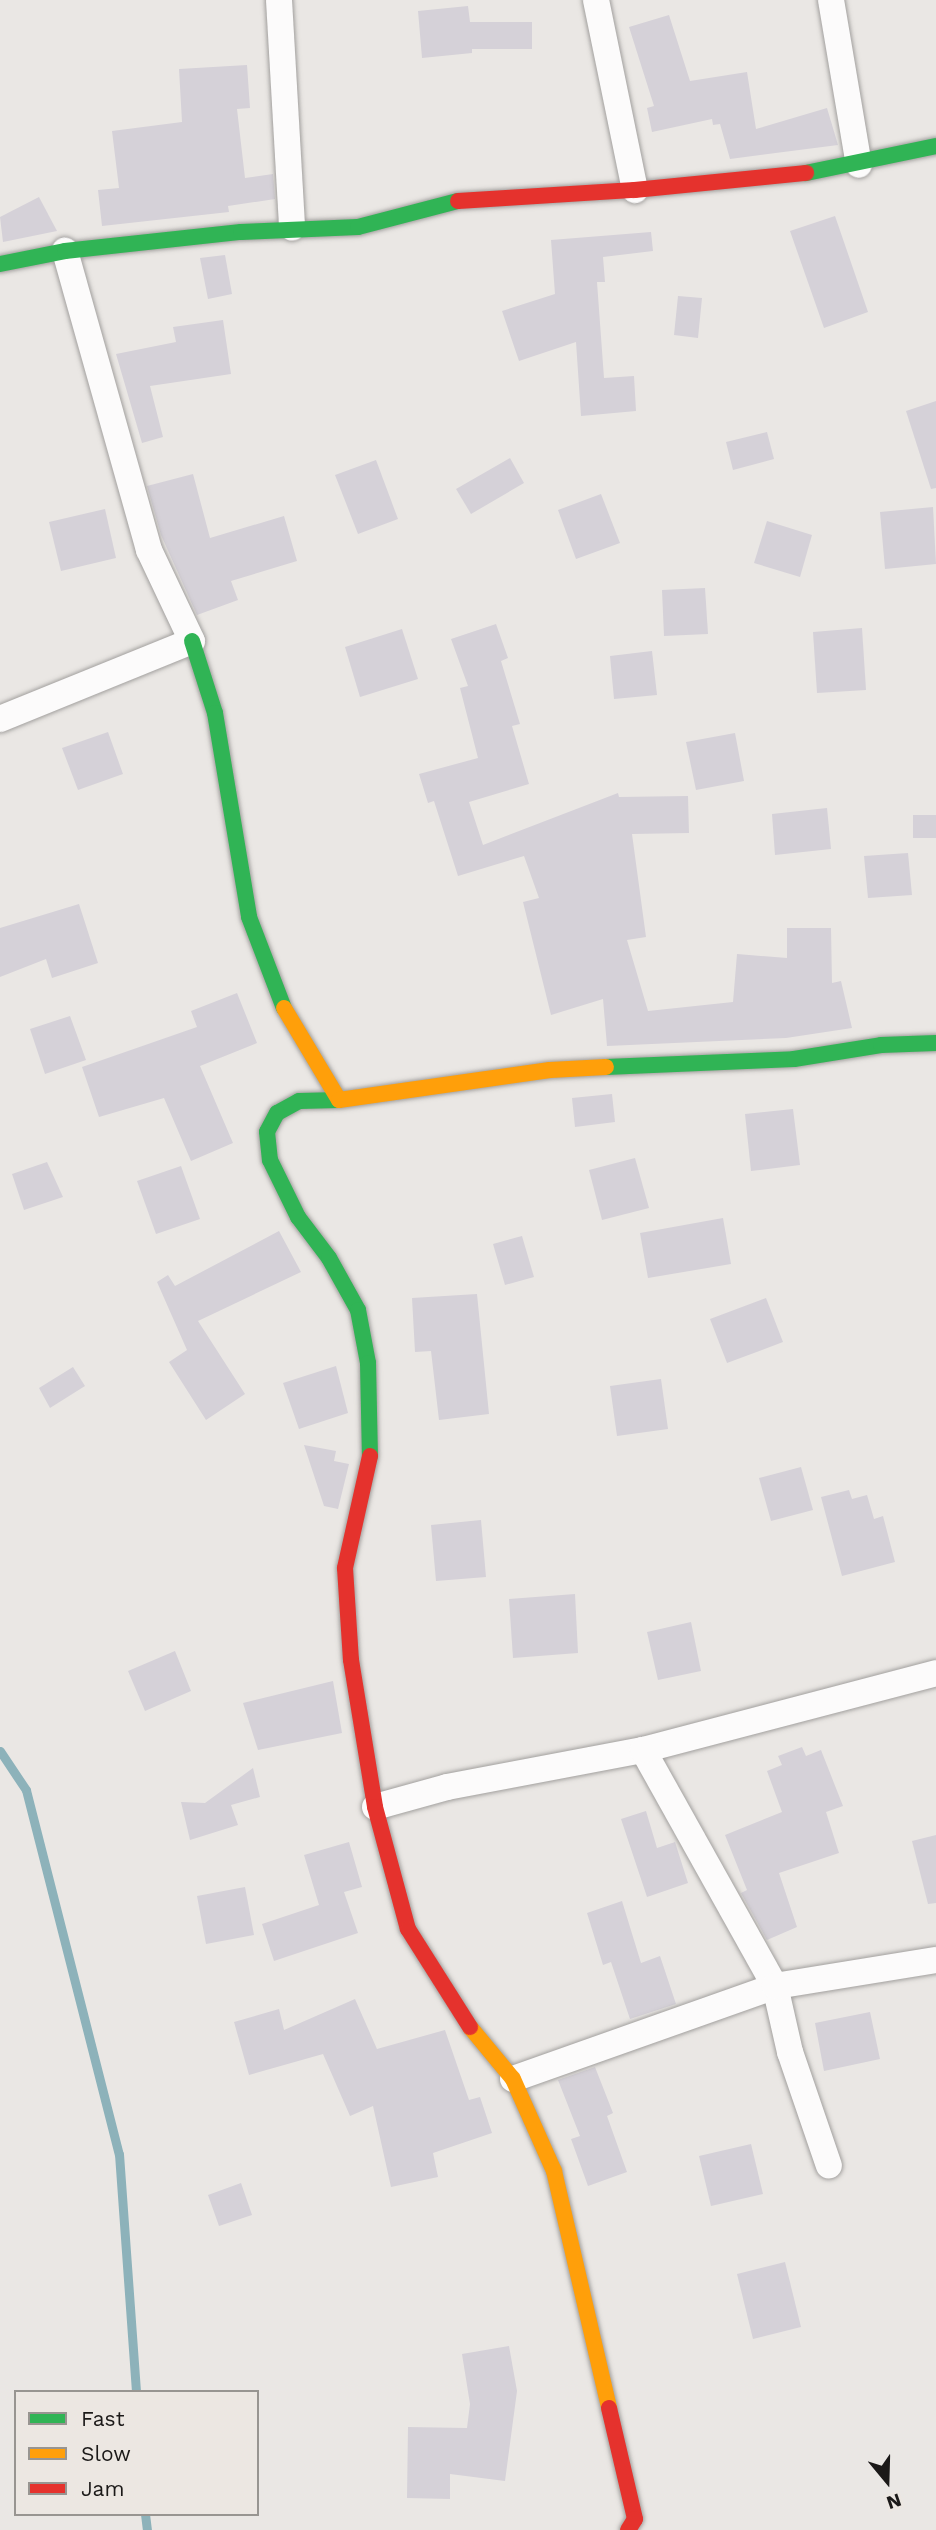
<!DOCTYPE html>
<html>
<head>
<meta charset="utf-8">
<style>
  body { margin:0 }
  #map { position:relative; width:936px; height:2530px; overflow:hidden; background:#eae7e4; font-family:"Work Sans",sans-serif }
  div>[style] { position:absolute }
  .stream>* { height:9px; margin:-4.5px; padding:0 4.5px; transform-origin:4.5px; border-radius:4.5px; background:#8db2ba }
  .building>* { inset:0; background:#d5d1d8 }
  .roads { filter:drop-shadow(0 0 2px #a2a09e) drop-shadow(0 0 2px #a2a09e) }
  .street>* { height:26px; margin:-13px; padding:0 13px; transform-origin:13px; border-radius:13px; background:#fcfbfb }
  .fast>* { height:16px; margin:-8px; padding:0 8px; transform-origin:8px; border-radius:8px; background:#30b455 }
  .slow>* { height:16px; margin:-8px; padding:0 8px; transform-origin:8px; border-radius:8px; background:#ff9f0a }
  .jam>* { height:16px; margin:-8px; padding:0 8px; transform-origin:8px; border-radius:8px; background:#e5322d }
  span { translate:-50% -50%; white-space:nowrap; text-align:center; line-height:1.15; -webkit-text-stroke:5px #ece7e2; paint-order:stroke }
  .legend { position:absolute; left:14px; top:2390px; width:245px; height:126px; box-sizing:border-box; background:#ece7e2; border:2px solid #989591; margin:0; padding:9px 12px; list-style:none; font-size:21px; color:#1b1918 }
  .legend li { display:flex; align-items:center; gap:14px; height:35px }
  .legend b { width:35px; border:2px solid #989591 }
  .north { position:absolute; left:852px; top:2446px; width:70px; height:70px; -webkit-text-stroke:5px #ece7e2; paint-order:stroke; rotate:161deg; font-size:19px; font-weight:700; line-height:28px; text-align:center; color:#1b1918 }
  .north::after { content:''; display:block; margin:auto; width:24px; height:32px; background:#1b1918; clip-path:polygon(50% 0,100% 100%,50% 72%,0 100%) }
</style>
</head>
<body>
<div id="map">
  <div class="stream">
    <i style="left:0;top:1751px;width:47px;rotate:56.3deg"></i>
    <i style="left:26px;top:1790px;width:376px;rotate:75.7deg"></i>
    <i style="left:119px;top:2154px;width:239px;rotate:85.9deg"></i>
    <i style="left:145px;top:2514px;width:16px;rotate:83deg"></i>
  </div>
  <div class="building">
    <i style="clip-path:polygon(468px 6px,470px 22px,532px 22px,532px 49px,472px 49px,472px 53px,422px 58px,418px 11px)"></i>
    <i style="clip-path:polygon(669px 15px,690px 81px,747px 72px,756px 129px,827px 108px,838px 145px,730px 159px,720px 124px,713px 125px,712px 119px,652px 132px,647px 108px,654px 106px,629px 27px)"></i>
    <i style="clip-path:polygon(247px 65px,250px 108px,237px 109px,245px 178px,273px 174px,275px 199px,228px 206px,229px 212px,102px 226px,98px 190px,119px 188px,112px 131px,182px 122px,179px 69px)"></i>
    <i style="clip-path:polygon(39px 197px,57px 231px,3px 242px,0 217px)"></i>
    <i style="clip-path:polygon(835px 216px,868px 312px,824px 328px,790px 231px)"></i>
    <i style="clip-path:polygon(651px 232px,653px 251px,603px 257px,605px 282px,597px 282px,604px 378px,634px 376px,636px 411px,581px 416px,576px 342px,519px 361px,502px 311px,555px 294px,551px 240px)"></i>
    <i style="clip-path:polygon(225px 255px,232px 294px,208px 299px,200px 258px)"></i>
    <i style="clip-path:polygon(678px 296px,702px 298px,698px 338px,674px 335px)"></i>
    <i style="clip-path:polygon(223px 320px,231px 374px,150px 386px,163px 437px,142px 443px,116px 354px,176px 342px,173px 327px)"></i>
    <i style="clip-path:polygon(936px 401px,936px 488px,931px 489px,906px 411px)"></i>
    <i style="clip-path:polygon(767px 432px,774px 459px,733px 470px,726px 442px)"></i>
    <i style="clip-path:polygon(510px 458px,524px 483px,471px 514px,456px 489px)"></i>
    <i style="clip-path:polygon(376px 460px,398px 519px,358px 534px,335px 475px)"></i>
    <i style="clip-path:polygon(193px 474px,210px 538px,284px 516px,297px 561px,231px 581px,238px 600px,197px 615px,161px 535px,147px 486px)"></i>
    <i style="clip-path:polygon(601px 494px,620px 543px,576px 559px,558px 510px)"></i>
    <i style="clip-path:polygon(933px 507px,936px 564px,885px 569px,880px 512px)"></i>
    <i style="clip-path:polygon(105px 509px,116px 558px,61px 571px,49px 522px)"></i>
    <i style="clip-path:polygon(767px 521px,812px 535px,800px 577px,754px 563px)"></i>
    <i style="clip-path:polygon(705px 588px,708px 634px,664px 636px,662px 590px)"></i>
    <i style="clip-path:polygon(496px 624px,508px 658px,501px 661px,520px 724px,512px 726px,529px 784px,469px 802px,483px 845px,618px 793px,619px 797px,688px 796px,689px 833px,632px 834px,646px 937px,627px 940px,648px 1011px,733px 1002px,737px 954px,787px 958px,787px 928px,831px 928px,832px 983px,841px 981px,852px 1028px,786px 1038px,607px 1046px,603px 999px,551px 1015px,523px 902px,539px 898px,524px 856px,458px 876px,434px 801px,428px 803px,419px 774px,478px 758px,460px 688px,468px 686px,451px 639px)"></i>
    <i style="clip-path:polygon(862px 628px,866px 690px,817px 693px,813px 632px)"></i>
    <i style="clip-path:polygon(402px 629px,418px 679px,360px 697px,345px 647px)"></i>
    <i style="clip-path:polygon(652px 651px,657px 695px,614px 699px,610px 656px)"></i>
    <i style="clip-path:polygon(108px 732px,123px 774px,78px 790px,62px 748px)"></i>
    <i style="clip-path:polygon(735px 733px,744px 781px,696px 790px,686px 742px)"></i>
    <i style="clip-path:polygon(827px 808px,831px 849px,775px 855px,772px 814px)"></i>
    <i style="clip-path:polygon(913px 815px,936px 815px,936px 838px,913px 838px)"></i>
    <i style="clip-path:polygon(908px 853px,912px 895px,868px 898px,864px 856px)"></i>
    <i style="clip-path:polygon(79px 904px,98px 963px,52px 978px,46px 959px,0 977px,0 928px)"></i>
    <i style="clip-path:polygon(237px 993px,257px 1043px,200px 1066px,233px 1143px,191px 1161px,164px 1098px,99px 1117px,82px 1067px,197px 1027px,191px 1011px)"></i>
    <i style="clip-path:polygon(70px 1016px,86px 1060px,45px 1074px,30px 1029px)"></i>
    <i style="clip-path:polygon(612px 1094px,615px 1122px,575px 1127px,572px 1098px)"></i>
    <i style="clip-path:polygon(793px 1109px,800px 1165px,751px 1171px,745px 1114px)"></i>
    <i style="clip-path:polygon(635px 1158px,649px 1208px,602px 1220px,589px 1170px)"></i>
    <i style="clip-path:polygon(47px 1162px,63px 1197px,24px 1210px,12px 1174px)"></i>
    <i style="clip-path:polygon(181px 1166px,200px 1219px,156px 1234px,137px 1181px)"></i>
    <i style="clip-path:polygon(723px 1218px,731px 1264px,648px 1278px,640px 1233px)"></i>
    <i style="clip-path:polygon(279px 1231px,301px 1272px,198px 1321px,245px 1394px,206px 1420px,169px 1362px,187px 1350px,157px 1282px,168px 1275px,175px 1286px)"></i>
    <i style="clip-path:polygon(522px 1236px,534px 1277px,505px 1285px,493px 1244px)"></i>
    <i style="clip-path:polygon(477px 1294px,489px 1414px,439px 1420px,431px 1351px,415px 1352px,412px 1298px)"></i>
    <i style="clip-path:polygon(766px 1298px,783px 1342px,727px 1363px,710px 1319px)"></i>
    <i style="clip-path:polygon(336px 1366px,348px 1413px,299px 1429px,283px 1383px)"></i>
    <i style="clip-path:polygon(73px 1367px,85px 1386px,50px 1408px,39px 1388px)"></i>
    <i style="clip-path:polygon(661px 1379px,668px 1429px,617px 1436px,610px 1386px)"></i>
    <i style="clip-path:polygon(304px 1445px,336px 1451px,334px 1461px,349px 1464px,338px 1509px,324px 1506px)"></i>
    <i style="clip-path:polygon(801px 1467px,813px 1510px,771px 1521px,759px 1478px)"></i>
    <i style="clip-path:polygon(849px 1490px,852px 1499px,867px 1495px,874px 1519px,883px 1516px,895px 1562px,842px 1576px,821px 1497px)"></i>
    <i style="clip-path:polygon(481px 1520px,486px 1577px,436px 1581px,431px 1525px)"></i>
    <i style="clip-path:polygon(575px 1594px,578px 1653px,513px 1658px,509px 1599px)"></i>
    <i style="clip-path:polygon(691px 1622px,701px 1671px,658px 1680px,647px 1632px)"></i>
    <i style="clip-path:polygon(175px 1651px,191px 1691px,145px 1711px,128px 1671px)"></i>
    <i style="clip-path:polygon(333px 1681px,342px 1733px,258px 1750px,243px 1703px)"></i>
    <i style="clip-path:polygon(802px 1747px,806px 1756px,821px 1750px,843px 1806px,826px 1812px,839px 1853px,779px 1873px,797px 1927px,767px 1940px,741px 1893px,747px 1890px,725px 1835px,782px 1812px,767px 1771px,782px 1765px,778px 1756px)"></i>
    <i style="clip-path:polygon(253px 1768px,260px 1797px,231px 1805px,238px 1825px,190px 1840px,181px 1802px,205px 1803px)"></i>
    <i style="clip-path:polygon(646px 1811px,657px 1848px,675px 1842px,688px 1883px,647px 1897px,621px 1819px)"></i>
    <i style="clip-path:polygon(936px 1835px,936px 1903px,928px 1904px,912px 1841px)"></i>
    <i style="clip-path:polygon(349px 1842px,362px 1887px,344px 1892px,358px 1933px,274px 1961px,262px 1924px,319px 1905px,304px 1855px)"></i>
    <i style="clip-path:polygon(245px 1887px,254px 1935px,206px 1944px,197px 1896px)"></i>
    <i style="clip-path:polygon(622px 1901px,641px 1963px,660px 1956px,676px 2004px,630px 2019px,611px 1962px,603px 1965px,587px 1913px)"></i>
    <i style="clip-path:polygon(355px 1999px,377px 2049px,445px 2030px,469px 2100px,480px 2097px,492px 2133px,433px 2153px,438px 2177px,391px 2187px,373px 2106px,350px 2116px,323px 2054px,249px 2075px,234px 2022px,279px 2009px,284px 2030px)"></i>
    <i style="clip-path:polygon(870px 2012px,880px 2059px,824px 2071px,815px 2023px)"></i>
    <i style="clip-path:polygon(595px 2067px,613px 2113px,607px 2116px,627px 2172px,588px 2186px,571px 2139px,580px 2136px,558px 2080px)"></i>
    <i style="clip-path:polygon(751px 2144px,763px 2194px,711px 2206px,699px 2156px)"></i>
    <i style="clip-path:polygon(241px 2183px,252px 2215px,219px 2226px,208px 2195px)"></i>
    <i style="clip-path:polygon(785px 2262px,801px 2327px,753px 2339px,737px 2274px)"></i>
    <i style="clip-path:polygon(509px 2346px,517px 2391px,505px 2481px,450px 2474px,450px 2499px,407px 2498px,408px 2427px,467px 2428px,470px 2404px,462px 2354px)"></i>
  </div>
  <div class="roads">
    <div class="street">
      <i style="left:279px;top:0;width:228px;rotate:86.7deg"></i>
      <i style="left:596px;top:0;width:194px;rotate:78.4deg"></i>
      <i style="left:831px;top:0;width:167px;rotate:80.4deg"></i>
      <i style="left:0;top:719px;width:207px;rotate:-22.1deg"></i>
      <i style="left:192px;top:641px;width:101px;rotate:-115.3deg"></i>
      <i style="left:149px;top:550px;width:311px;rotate:-105.7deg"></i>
      <i style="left:643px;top:1750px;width:270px;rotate:60.8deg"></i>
      <i style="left:775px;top:1986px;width:68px;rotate:77.2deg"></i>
      <i style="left:790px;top:2052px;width:120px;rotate:71.1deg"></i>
      <i style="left:375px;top:1807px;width:75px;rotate:-15.5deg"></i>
      <i style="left:447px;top:1787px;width:199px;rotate:-10.7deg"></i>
      <i style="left:643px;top:1750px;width:303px;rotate:-14.7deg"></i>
      <i style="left:513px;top:2079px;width:278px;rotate:-19.5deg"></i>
      <i style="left:775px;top:1986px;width:163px;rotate:-9.2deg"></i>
    </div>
    <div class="fast">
      <i style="left:806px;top:173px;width:133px;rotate:-11.7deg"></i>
      <i style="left:0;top:264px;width:66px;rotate:-11.3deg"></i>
      <i style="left:65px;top:251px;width:177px;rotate:-6.2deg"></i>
      <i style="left:241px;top:232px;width:117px;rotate:-2.4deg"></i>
      <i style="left:358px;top:227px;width:103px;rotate:-14.6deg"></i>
      <i style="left:192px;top:641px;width:76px;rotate:72.3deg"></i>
      <i style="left:215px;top:713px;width:207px;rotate:80.5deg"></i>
      <i style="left:249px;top:917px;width:97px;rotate:69deg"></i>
      <i style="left:606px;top:1067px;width:188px;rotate:-2.4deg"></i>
      <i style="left:794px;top:1059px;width:88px;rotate:-9.1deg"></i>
      <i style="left:881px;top:1045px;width:55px;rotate:-2.1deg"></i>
      <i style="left:339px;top:1100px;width:40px;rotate:178.6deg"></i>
      <i style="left:299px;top:1101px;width:25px;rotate:151deg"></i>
      <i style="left:277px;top:1113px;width:21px;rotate:118deg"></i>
      <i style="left:267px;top:1132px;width:28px;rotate:84deg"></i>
      <i style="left:270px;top:1160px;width:64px;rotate:63.8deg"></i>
      <i style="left:298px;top:1217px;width:51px;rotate:52.9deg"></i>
      <i style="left:329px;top:1258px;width:60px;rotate:60.9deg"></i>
      <i style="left:358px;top:1310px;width:54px;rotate:79.3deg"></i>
      <i style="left:368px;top:1363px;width:93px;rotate:88.8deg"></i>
    </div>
    <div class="slow">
      <i style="left:284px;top:1008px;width:107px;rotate:59.1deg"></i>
      <i style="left:339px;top:1100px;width:213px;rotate:-8.1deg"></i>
      <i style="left:550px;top:1070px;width:56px;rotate:-3.1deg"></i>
      <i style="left:470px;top:2027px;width:67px;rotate:50.4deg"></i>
      <i style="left:513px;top:2079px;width:101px;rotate:66deg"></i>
      <i style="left:554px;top:2171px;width:243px;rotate:76.9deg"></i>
    </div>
    <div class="jam">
      <i style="left:458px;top:201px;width:177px;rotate:-3.6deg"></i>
      <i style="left:635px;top:190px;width:172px;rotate:-5.7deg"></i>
      <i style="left:370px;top:1456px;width:115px;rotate:102.6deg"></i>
      <i style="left:345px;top:1568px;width:92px;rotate:86.3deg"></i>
      <i style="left:351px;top:1660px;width:149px;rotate:80.7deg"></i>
      <i style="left:375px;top:1807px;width:126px;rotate:74.9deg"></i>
      <i style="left:408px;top:1929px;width:116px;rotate:57.7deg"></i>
      <i style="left:609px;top:2408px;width:114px;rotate:76.8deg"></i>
      <i style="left:635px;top:2519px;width:13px;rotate:122deg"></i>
    </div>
  </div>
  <ul class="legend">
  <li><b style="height:9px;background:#30b455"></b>Fast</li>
  <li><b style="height:9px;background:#ff9f0a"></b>Slow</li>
  <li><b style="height:9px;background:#e5322d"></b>Jam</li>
  </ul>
  <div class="north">N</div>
</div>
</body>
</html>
